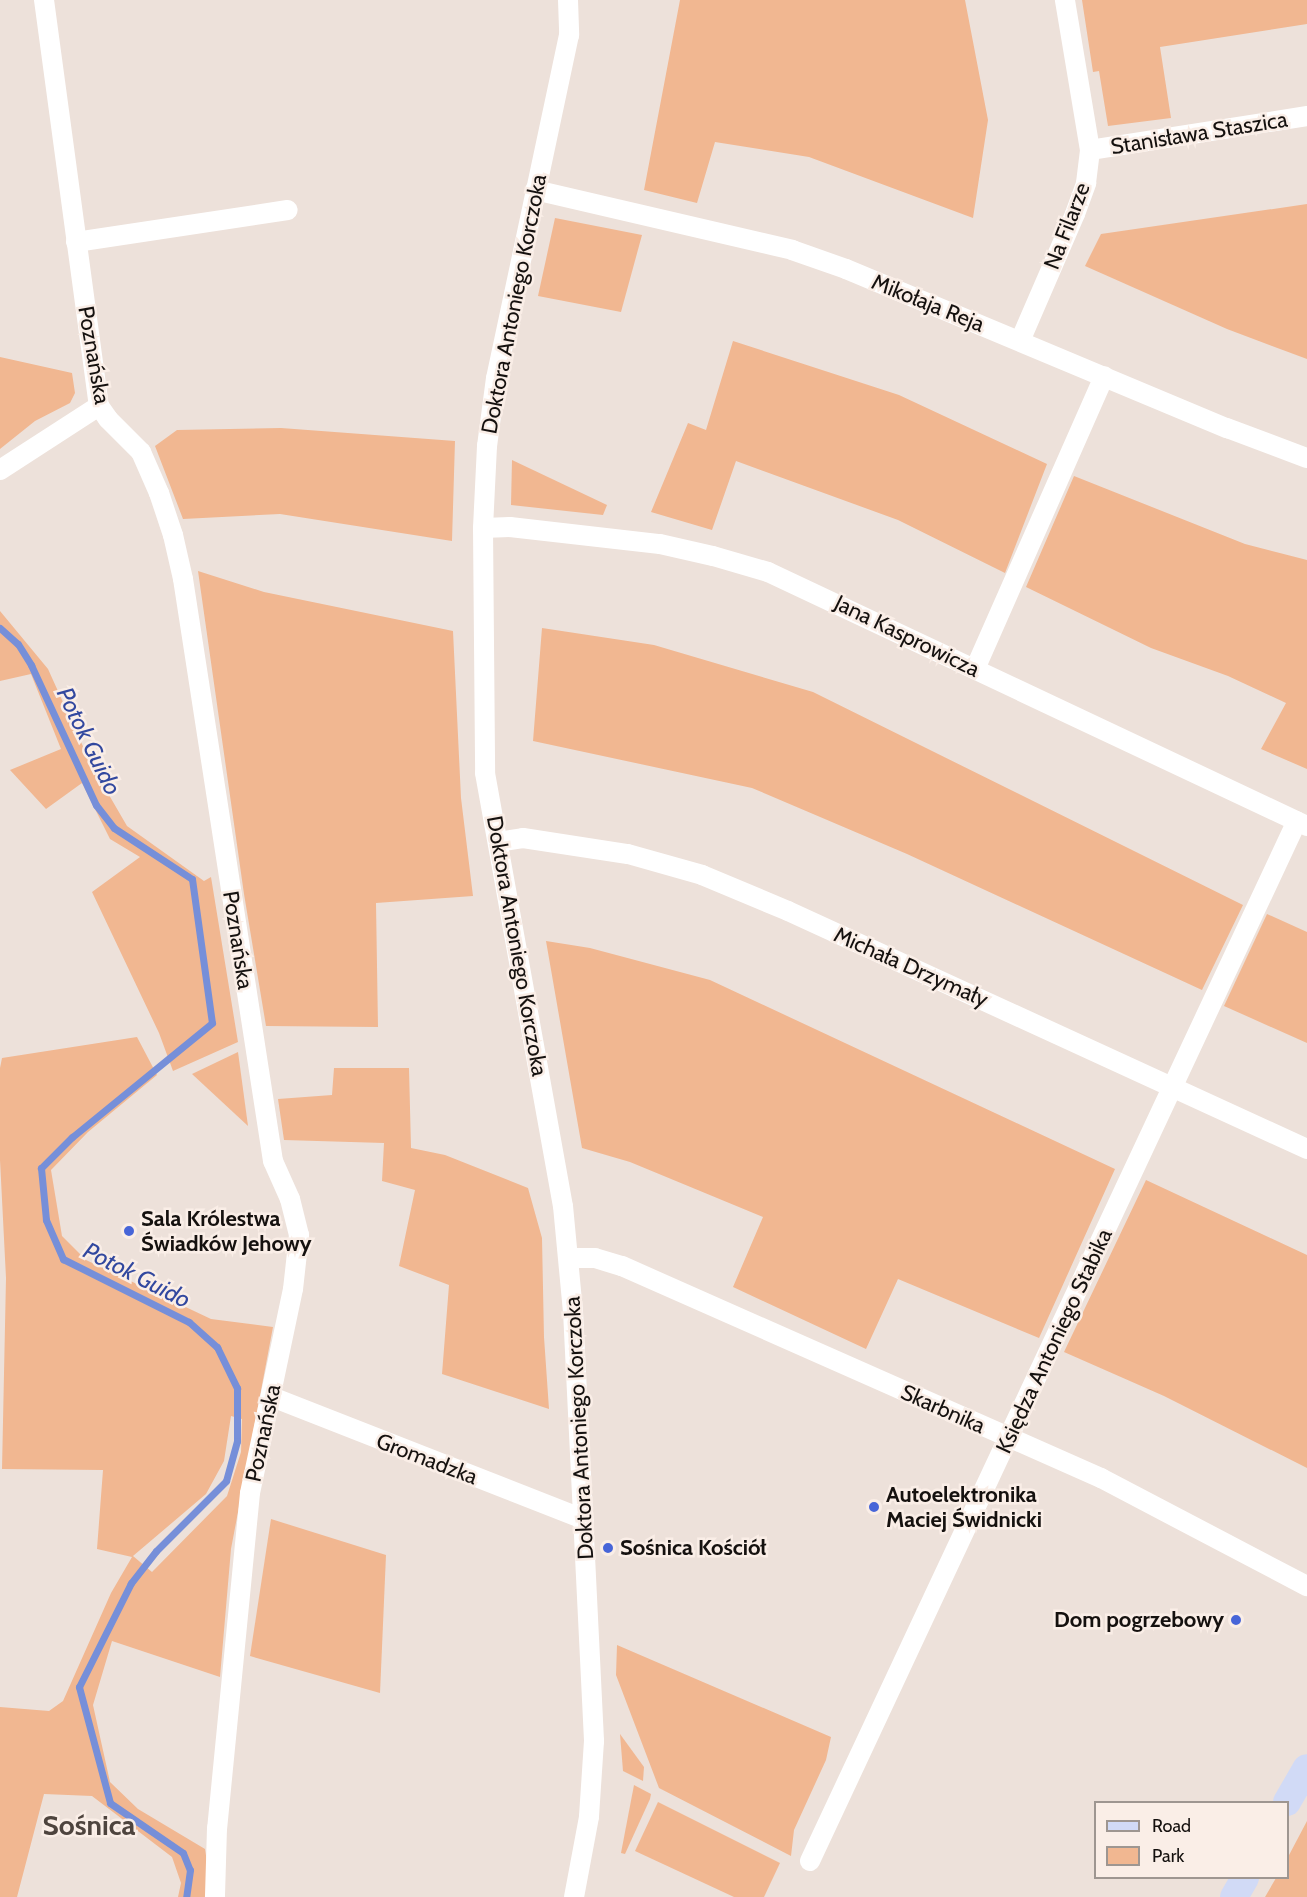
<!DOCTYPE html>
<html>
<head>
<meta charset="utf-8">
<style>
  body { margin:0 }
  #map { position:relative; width:1307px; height:1897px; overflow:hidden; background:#ede1da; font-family:Cabin,sans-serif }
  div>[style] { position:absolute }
  .green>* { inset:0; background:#f1b791 }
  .stream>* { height:7px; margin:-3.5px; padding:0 3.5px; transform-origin:3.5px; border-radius:3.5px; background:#768fd9 }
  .street>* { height:20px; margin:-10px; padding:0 10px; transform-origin:10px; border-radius:10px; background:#fff }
  .secondary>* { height:28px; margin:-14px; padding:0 14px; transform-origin:14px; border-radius:14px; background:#d1daf6 }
  .dots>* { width:16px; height:16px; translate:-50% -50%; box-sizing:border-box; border:3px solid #faeee7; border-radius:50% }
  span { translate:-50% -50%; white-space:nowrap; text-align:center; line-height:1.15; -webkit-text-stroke:5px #faeee7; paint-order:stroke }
  .street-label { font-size:22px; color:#15110f }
  .poi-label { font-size:22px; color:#15110f; font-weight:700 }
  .left { translate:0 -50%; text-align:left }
  .right { translate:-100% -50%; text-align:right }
  .water-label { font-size:24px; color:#32489f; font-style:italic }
  .district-label { font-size:28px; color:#4e443e; font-weight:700 }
  .legend { position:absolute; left:1094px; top:1801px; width:195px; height:78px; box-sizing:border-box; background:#faeee7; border:2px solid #9e9691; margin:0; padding:8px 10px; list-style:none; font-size:18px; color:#15110f }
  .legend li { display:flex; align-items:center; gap:12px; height:30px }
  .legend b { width:30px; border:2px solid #9e9691 }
</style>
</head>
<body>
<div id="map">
  <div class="green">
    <i style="clip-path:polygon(680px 0,965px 0,988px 120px,973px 218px,809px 157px,715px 142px,697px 203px,644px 190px)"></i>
    <i style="clip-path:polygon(1082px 0,1307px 0,1307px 24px,1160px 47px,1171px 118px,1108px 126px,1099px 71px,1093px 72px)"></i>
    <i style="clip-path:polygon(1307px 204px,1307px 359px,1227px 329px,1085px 266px,1101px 234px)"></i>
    <i style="clip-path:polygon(555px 218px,642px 235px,621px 312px,538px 296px)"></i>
    <i style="clip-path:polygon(733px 341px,899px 395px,1047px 464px,1005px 573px,898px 520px,736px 461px,712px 530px,651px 512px,688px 423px,706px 430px)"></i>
    <i style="clip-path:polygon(0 357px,72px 373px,75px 393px,70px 403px,35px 421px,0 449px)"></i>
    <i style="clip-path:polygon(281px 428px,455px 441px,452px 541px,280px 514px,183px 519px,155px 446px,177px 430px)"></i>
    <i style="clip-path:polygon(512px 460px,607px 505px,603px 515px,511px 505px)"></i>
    <i style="clip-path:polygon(1074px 476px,1245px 544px,1307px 560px,1307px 769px,1261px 749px,1286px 703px,1228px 676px,1151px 648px,1026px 587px)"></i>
    <i style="clip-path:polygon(198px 571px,264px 592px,453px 631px,461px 798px,473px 896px,376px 903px,378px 1027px,266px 1026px,244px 894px)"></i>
    <i style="clip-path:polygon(0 611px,48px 669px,91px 764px,127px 826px,204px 881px,211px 877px,238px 1042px,173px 1071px,159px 1033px,92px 892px,140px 857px,110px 839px,82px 783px,46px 809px,10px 770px,61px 749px,31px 674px,0 681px)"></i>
    <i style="clip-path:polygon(542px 628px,654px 645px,813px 692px,1243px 905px,1202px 990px,907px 854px,752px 788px,533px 741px)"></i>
    <i style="clip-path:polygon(1267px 914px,1307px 932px,1307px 1043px,1224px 1006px)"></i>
    <i style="clip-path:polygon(546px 941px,590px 948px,710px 980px,1115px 1169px,1039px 1338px,898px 1279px,866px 1349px,733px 1287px,763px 1217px,630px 1162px,582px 1148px)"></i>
    <i style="clip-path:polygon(evenodd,137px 1037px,157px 1075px,88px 1132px,51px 1170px,62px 1236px,86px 1260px,211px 1319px,273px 1327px,231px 1549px,220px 1677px,112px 1641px,93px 1705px,110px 1782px,138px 1809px,205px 1849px,212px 1894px,211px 1897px,178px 1897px,181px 1883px,172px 1857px,92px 1796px,44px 1794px,17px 1897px,0 1897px,0 1707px,49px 1711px,63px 1701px,111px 1593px,132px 1557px,97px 1549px,103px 1470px,2px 1469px,6px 1278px,0 1160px,0 1068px,2px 1058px,137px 1037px,231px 1416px,242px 1419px,241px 1452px,227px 1496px,152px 1572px,133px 1556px,206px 1494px,224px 1461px,231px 1416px)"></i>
    <i style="clip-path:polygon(238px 1052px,248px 1126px,192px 1074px)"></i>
    <i style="clip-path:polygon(334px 1068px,409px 1068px,411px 1148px,445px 1155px,528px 1188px,542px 1238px,544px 1337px,549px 1409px,442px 1374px,449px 1285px,399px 1266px,415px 1190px,382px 1181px,384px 1143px,284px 1140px,278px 1099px,332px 1095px)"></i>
    <i style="clip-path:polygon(1146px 1180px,1307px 1255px,1307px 1468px,1164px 1396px,1064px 1352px)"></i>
    <i style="clip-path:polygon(271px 1519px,386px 1555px,380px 1693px,250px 1656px)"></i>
    <i style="clip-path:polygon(617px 1645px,831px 1737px,826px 1760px,794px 1830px,791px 1856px,659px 1788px,616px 1675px)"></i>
    <i style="clip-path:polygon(620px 1734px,644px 1767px,643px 1781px,623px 1771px)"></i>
    <i style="clip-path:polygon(634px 1785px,651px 1794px,650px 1799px,625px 1854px,621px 1853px)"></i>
    <i style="clip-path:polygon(658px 1802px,780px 1863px,764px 1897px,734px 1897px,635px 1851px)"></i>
    <i style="clip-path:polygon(1307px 1821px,1307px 1897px,1265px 1897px,1276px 1878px,1288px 1878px,1288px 1857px)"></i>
  </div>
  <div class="stream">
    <i style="left:0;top:628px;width:24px;rotate:42deg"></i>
    <i style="left:18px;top:644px;width:25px;rotate:58deg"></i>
    <i style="left:31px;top:665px;width:154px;rotate:65.1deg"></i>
    <i style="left:96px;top:805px;width:29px;rotate:52deg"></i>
    <i style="left:114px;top:828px;width:93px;rotate:33.2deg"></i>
    <i style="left:192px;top:879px;width:145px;rotate:82.1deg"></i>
    <i style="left:212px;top:1023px;width:181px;rotate:140.8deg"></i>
    <i style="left:72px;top:1137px;width:44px;rotate:135deg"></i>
    <i style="left:41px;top:1168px;width:52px;rotate:84.5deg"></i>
    <i style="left:46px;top:1220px;width:43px;rotate:66.4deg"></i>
    <i style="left:63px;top:1259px;width:141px;rotate:26.6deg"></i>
    <i style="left:189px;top:1322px;width:38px;rotate:42deg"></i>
    <i style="left:217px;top:1347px;width:46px;rotate:64deg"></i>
    <i style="left:237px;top:1388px;width:53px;rotate:90deg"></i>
    <i style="left:237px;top:1441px;width:41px;rotate:105.4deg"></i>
    <i style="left:226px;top:1481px;width:99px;rotate:135deg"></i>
    <i style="left:156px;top:1551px;width:41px;rotate:128deg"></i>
    <i style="left:131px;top:1583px;width:116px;rotate:116.6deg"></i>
    <i style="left:79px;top:1687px;width:120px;rotate:75deg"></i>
    <i style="left:110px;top:1803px;width:88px;rotate:34.4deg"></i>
    <i style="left:183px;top:1853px;width:18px;rotate:68deg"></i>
    <i style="left:190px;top:1870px;width:27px;rotate:98deg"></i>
  </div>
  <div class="street">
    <i style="left:44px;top:0;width:410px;rotate:82.3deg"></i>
    <i style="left:99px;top:406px;width:16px;rotate:55deg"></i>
    <i style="left:108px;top:419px;width:47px;rotate:45deg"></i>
    <i style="left:141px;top:452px;width:45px;rotate:66.3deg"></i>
    <i style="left:159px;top:493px;width:44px;rotate:71.6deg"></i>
    <i style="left:173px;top:535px;width:45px;rotate:77.2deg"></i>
    <i style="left:183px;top:579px;width:589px;rotate:81.21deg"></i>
    <i style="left:273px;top:1161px;width:42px;rotate:65.9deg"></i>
    <i style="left:290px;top:1199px;width:37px;rotate:76deg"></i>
    <i style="left:299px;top:1235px;width:54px;rotate:96.3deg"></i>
    <i style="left:293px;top:1289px;width:208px;rotate:101.9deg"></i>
    <i style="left:250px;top:1493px;width:337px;rotate:95.6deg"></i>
    <i style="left:217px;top:1828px;width:69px;rotate:91.7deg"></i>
    <i style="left:568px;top:0;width:35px;rotate:88deg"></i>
    <i style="left:569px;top:35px;width:351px;rotate:102deg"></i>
    <i style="left:496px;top:378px;width:69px;rotate:97.5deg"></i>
    <i style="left:487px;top:446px;width:82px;rotate:92.8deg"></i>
    <i style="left:483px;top:528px;width:245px;rotate:89.5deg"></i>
    <i style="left:485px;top:773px;width:440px;rotate:79.8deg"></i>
    <i style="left:563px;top:1206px;width:105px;rotate:84.6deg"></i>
    <i style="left:573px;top:1311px;width:431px;rotate:87.2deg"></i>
    <i style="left:594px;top:1741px;width:76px;rotate:93.8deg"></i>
    <i style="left:589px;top:1817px;width:81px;rotate:100.6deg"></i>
    <i style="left:1090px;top:150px;width:220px;rotate:-8.9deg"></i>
    <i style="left:535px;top:190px;width:264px;rotate:13.1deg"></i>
    <i style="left:792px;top:250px;width:57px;rotate:19.4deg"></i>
    <i style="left:846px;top:269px;width:413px;rotate:22.7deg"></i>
    <i style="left:1227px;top:428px;width:85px;rotate:20.6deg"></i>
    <i style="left:76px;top:242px;width:214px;rotate:-8.6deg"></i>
    <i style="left:1020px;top:341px;width:138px;rotate:-66.6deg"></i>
    <i style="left:1075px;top:214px;width:33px;rotate:-70deg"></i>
    <i style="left:1086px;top:183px;width:33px;rotate:-83deg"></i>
    <i style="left:1090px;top:150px;width:152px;rotate:-99.5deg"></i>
    <i style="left:0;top:470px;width:118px;rotate:-32.9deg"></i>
    <i style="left:483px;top:528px;width:27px;rotate:-2deg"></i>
    <i style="left:510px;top:527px;width:151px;rotate:6.5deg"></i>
    <i style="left:660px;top:544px;width:54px;rotate:12.8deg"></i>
    <i style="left:713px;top:556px;width:57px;rotate:16.2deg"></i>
    <i style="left:768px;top:572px;width:596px;rotate:25.23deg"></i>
    <i style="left:975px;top:669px;width:320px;rotate:-66.2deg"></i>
    <i style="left:498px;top:842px;width:25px;rotate:-9deg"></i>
    <i style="left:523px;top:838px;width:106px;rotate:8.7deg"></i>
    <i style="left:628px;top:854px;width:77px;rotate:15.8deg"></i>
    <i style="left:702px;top:875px;width:93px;rotate:22.7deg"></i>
    <i style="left:788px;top:911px;width:571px;rotate:24.63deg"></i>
    <i style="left:569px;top:1258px;width:26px"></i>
    <i style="left:595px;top:1258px;width:28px;rotate:17deg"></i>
    <i style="left:622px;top:1266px;width:524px;rotate:23.87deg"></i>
    <i style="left:1101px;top:1478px;width:233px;rotate:27.7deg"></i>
    <i style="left:272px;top:1397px;width:335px;rotate:21.4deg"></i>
    <i style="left:810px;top:1861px;width:1148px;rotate:-64.91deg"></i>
  </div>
  <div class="secondary">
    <i style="left:1287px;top:1802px;width:39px;rotate:-60deg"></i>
    <i style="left:1234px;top:1897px;width:22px;rotate:-60deg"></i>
  </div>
  <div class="dots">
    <i style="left:129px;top:1231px;background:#4765d8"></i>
    <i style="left:874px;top:1507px;background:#4765d8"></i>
    <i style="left:608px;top:1548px;background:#4765d8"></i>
    <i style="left:1236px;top:1620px;background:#4765d8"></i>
  </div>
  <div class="street-label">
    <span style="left:1199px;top:133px;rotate:-9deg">Stanisława Staszica</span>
    <span style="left:1067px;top:226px;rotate:-69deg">Na Filarze</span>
    <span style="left:928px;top:303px;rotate:22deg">Mikołaja Reja</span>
    <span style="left:514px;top:304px;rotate:-79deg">Doktora Antoniego Korczoka</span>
    <span style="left:94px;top:355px;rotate:80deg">Poznańska</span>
    <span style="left:907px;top:636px;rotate:26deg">Jana Kasprowicza</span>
    <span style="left:238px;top:940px;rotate:81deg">Poznańska</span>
    <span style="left:517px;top:946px;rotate:80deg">Doktora Antoniego Korczoka</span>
    <span style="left:911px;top:967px;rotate:24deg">Michała Drzymały</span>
    <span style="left:1054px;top:1341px;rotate:-65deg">Księdza Antoniego Stabika</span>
    <span style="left:943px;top:1409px;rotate:24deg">Skarbnika</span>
    <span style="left:579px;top:1428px;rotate:-93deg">Doktora Antoniego Korczoka</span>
    <span style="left:263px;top:1433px;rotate:-78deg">Poznańska</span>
    <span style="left:427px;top:1459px;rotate:21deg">Gromadzka</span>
  </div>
  <div class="poi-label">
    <span class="left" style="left:141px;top:1231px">Sala Królestwa<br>Świadków Jehowy</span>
    <span class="left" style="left:886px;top:1507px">Autoelektronika<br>Maciej Świdnicki</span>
    <span class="left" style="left:620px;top:1548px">Sośnica Kościół</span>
    <span class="right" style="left:1224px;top:1620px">Dom pogrzebowy</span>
  </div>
  <div class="water-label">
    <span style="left:89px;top:741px;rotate:64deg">Potok Guido</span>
    <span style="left:137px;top:1275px;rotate:27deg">Potok Guido</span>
  </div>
  <div class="district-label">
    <span style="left:89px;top:1825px">Sośnica</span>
  </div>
  <ul class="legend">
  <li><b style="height:8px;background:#d1daf6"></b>Road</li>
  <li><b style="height:16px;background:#f1b791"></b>Park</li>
  </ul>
</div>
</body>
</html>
